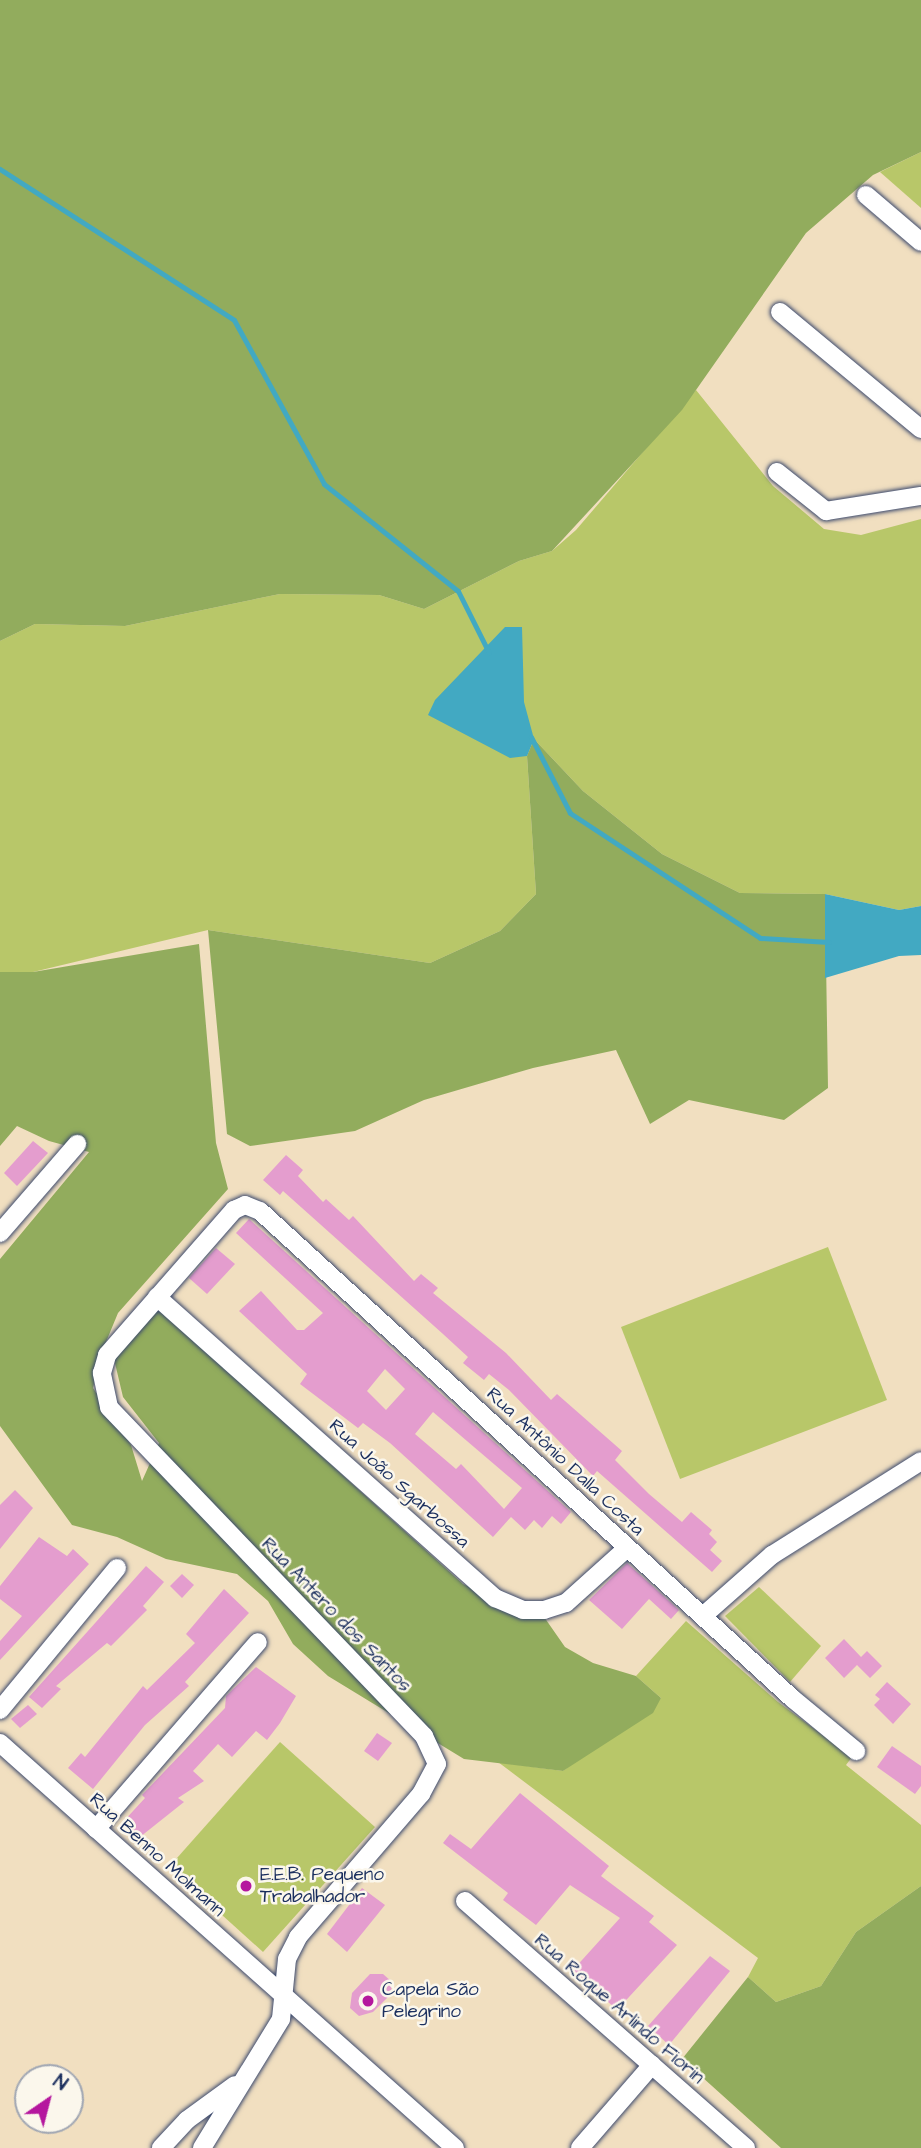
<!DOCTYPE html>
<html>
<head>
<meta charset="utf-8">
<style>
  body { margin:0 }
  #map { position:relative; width:921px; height:2148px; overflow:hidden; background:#f1dfc0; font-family:"Architects Daughter",sans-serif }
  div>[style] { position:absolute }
  .green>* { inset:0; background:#b8c769 }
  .forest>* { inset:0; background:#92ac5d }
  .water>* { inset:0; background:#42a9c2 }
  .stream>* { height:5px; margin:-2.5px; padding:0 2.5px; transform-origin:2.5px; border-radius:2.5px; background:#42a9c2 }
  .building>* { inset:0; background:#e49dce }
  .roads { filter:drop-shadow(0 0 2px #3b496d) drop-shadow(0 0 2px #3b496d) }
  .street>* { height:18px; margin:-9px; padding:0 9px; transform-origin:9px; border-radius:9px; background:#fff }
  .dots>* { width:19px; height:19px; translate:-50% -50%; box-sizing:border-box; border:4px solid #fbf7ec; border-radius:50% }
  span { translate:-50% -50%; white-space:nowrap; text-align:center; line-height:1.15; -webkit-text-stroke:5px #fbf7ec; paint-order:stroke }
  .street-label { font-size:19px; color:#1b2f5e }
  .poi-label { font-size:19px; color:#1b2f5e }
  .left { translate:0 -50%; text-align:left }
  .north { position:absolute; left:14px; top:2064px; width:70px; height:70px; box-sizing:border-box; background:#fbf7ec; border:2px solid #a1a7b3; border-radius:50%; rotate:35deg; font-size:19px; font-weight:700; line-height:28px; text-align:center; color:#1b2f5e }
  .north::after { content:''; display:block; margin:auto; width:24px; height:32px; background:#b5179e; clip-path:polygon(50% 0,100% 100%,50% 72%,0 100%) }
</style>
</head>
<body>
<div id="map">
  <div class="green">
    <i style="clip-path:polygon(921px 152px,921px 208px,880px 172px)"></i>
    <i style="clip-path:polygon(696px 390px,773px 486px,824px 529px,861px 535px,921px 519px,921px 906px,899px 910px,825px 894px,740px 893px,662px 854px,583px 791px,534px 739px,527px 756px,536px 894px,500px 931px,430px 963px,208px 930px,33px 972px,0 972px,0 641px,35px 624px,125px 626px,280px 594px,379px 595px,424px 609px,519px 561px,552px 551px,576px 530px)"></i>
    <i style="clip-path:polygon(828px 1247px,887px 1400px,680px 1479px,621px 1327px)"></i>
    <i style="clip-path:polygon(759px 1587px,821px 1646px,790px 1682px,725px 1616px)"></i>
    <i style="clip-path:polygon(686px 1621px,778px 1702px,852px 1757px,846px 1765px,921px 1825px,921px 1886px,856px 1932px,821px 1986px,776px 2002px,748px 1977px,758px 1958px,498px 1762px,563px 1771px,661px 1698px,636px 1676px)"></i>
    <i style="clip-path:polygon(280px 1742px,375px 1827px,263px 1952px,169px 1867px)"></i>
  </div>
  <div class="forest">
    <i style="clip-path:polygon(0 0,921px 0,921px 152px,873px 175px,806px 233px,682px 410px,552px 551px,519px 561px,424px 609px,379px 595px,280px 594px,125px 626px,35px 624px,0 641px)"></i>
    <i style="clip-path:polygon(534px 739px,583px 791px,662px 854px,740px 893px,825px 894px,828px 1088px,784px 1120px,689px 1100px,650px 1124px,616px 1050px,533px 1068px,424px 1100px,355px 1131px,250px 1146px,227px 1134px,208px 930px,430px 963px,500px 931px,536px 894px,527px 756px)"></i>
    <i style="clip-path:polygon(199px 944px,216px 1143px,228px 1189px,118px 1313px,101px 1354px,93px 1388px,131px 1445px,142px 1481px,159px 1443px,123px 1397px,114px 1359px,150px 1301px,463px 1584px,517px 1610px,542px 1614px,565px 1647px,593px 1663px,636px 1676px,661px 1698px,653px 1713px,563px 1771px,464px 1759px,328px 1676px,293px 1644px,268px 1601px,237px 1574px,166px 1559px,117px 1537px,72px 1525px,0 1426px,0 1259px,89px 1152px,49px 1141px,17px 1126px,0 1146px,0 972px,33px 972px)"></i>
    <i style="clip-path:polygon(921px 1886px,921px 2148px,781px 2148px,682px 2059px,748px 1977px,776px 2002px,821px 1986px,856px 1932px)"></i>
  </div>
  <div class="water">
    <i style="clip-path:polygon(505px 627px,522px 627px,524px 702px,534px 739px,527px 756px,510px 758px,428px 715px,435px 700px)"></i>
    <i style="clip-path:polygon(825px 894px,899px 910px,921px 906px,921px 955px,899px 956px,825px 978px)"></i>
  </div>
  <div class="stream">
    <i style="left:0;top:169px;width:278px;rotate:32.8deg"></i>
    <i style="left:234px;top:320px;width:187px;rotate:61.2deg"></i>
    <i style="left:324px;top:484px;width:171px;rotate:38.6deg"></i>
    <i style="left:458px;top:591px;width:69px;rotate:63.4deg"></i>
    <i style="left:531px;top:737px;width:85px;rotate:62.8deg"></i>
    <i style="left:570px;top:813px;width:227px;rotate:33.3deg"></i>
    <i style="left:760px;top:938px;width:69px;rotate:3.3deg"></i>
  </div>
  <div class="building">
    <i style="clip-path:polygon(33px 1141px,48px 1153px,17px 1186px,4px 1173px)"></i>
    <i style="clip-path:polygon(286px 1155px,303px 1170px,298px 1176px,323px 1202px,326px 1199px,349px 1220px,353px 1216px,414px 1281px,421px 1274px,438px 1288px,433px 1293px,506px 1353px,551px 1400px,557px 1394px,622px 1451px,615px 1460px,649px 1494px,682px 1522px,691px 1512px,712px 1530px,709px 1534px,717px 1542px,710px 1550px,722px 1561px,712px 1572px,597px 1471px,593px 1476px,509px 1390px,489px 1374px,484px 1380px,463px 1363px,468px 1357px,443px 1334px,283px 1191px,280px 1195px,263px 1180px)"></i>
    <i style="clip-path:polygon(evenodd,249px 1219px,571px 1512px,561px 1524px,552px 1516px,542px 1528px,534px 1520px,525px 1530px,511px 1517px,493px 1537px,390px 1443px,363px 1423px,358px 1428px,300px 1384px,307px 1374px,239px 1311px,261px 1291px,297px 1330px,304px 1330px,323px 1313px,236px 1233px,249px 1219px,385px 1369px,405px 1389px,386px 1410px,367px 1391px,385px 1369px,249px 1219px,433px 1412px,522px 1488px,504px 1509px,461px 1464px,456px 1469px,415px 1434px,433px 1412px)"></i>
    <i style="clip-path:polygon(216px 1248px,235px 1264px,207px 1294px,189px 1278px)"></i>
    <i style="clip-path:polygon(15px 1490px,33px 1508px,0 1549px,0 1505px)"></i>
    <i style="clip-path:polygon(39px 1537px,67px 1556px,73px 1549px,89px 1564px,0 1660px,0 1641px,22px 1616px,0 1599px,0 1586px)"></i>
    <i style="clip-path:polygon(627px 1563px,679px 1610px,671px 1619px,649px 1599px,622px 1629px,589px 1600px)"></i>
    <i style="clip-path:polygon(146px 1566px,164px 1582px,143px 1606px,147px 1610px,111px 1646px,107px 1643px,56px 1686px,61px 1689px,42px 1708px,29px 1697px)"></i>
    <i style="clip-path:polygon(182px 1574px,194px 1585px,182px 1598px,170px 1586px)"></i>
    <i style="clip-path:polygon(224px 1589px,249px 1613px,185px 1682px,189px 1686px,145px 1725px,93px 1789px,68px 1768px,81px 1753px,85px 1757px,143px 1686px,147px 1690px,195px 1643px,186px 1634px)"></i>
    <i style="clip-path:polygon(844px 1639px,861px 1657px,867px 1651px,882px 1666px,870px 1678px,857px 1665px,844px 1678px,825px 1658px)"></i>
    <i style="clip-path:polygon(256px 1667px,296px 1696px,280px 1723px,267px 1740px,256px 1731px,232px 1757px,218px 1744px,193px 1771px,204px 1781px,178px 1798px,184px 1802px,140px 1837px,122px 1823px,145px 1798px,142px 1795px,225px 1708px,226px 1696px)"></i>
    <i style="clip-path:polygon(887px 1682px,911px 1704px,893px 1724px,874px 1705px,880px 1699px,875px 1695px)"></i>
    <i style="clip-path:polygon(28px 1705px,37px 1714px,20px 1728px,11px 1719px)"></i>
    <i style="clip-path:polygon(377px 1733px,392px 1743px,378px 1761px,364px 1751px)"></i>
    <i style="clip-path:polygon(892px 1746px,921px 1766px,921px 1786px,915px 1794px,877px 1767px)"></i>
    <i style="clip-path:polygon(520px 1793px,609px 1866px,601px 1876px,654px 1916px,649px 1922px,677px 1945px,617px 2010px,573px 1970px,620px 1918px,570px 1885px,536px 1925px,503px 1900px,508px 1893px,443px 1843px,450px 1834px,471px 1849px)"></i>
    <i style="clip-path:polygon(362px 1888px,385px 1905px,347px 1952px,327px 1934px)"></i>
    <i style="clip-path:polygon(710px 1956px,730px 1971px,669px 2045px,648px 2026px)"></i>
    <i style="clip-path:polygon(370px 1974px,383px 1974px,392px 1982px,391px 1994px,373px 2012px,359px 2016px,350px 2008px,352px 1993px)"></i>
  </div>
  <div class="roads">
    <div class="street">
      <i style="left:866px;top:195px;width:72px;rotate:40.5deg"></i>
      <i style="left:780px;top:312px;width:183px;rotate:39.7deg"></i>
      <i style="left:777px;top:472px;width:63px;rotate:38.5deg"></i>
      <i style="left:826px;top:511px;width:96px;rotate:-9deg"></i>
      <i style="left:0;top:1233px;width:118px;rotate:-49.1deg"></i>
      <i style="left:157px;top:1297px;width:453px;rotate:41.7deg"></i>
      <i style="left:495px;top:1598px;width:30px;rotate:23deg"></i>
      <i style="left:523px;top:1610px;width:21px"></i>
      <i style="left:544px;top:1610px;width:23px;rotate:-18deg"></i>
      <i style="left:566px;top:1603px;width:82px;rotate:-42deg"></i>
      <i style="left:704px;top:1615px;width:91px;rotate:-41.4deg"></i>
      <i style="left:772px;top:1555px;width:176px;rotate:-32.2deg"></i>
      <i style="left:0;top:1710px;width:184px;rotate:-50.5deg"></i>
      <i style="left:0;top:1743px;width:609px;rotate:41.67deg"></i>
      <i style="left:96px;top:1829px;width:247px;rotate:-49.1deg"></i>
      <i style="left:465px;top:1901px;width:374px;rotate:41.3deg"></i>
      <i style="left:161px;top:2148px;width:38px;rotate:-47deg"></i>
      <i style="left:187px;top:2120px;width:59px;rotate:-36.1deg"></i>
      <i style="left:202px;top:2148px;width:151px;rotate:-58.5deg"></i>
      <i style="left:281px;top:2019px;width:60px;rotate:-84.3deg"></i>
      <i style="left:287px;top:1959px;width:25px;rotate:-63deg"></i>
      <i style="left:298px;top:1937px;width:189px;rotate:-49.3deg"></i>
      <i style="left:421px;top:1794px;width:34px;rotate:-62deg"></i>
      <i style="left:437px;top:1764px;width:31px;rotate:-115deg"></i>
      <i style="left:424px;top:1736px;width:455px;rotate:-133.8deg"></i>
      <i style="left:109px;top:1407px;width:35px;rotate:-102deg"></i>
      <i style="left:102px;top:1373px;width:19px;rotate:-74deg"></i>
      <i style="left:107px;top:1355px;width:193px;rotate:-48.8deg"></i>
      <i style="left:234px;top:1210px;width:12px;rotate:-24deg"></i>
      <i style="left:245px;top:1205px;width:16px;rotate:22deg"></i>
      <i style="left:260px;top:1211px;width:723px;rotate:42.48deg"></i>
      <i style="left:793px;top:1699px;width:82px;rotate:39.5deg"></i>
      <i style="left:580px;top:2148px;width:110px;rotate:-49.1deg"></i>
    </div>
  </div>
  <div class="dots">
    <i style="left:246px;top:1886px;background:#b5179e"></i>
    <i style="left:368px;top:2001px;background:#b5179e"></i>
  </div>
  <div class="street-label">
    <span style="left:565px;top:1462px;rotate:43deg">Rua Antônio Dalla Costa</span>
    <span style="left:399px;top:1484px;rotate:42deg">Rua João Sgarbossa</span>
    <span style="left:336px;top:1615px;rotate:46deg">Rua Antero dos Santos</span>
    <span style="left:157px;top:1855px;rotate:42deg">Rua Benno Molmann</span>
    <span style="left:619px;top:2009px;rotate:41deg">Rua Roque Arlindo Fiorin</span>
  </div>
  <div class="poi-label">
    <span class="left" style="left:260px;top:1886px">E.E.B. Pequeno<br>Trabalhador</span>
    <span class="left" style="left:382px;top:2001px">Capela São<br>Pelegrino</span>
  </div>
  <div class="north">N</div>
</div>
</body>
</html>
